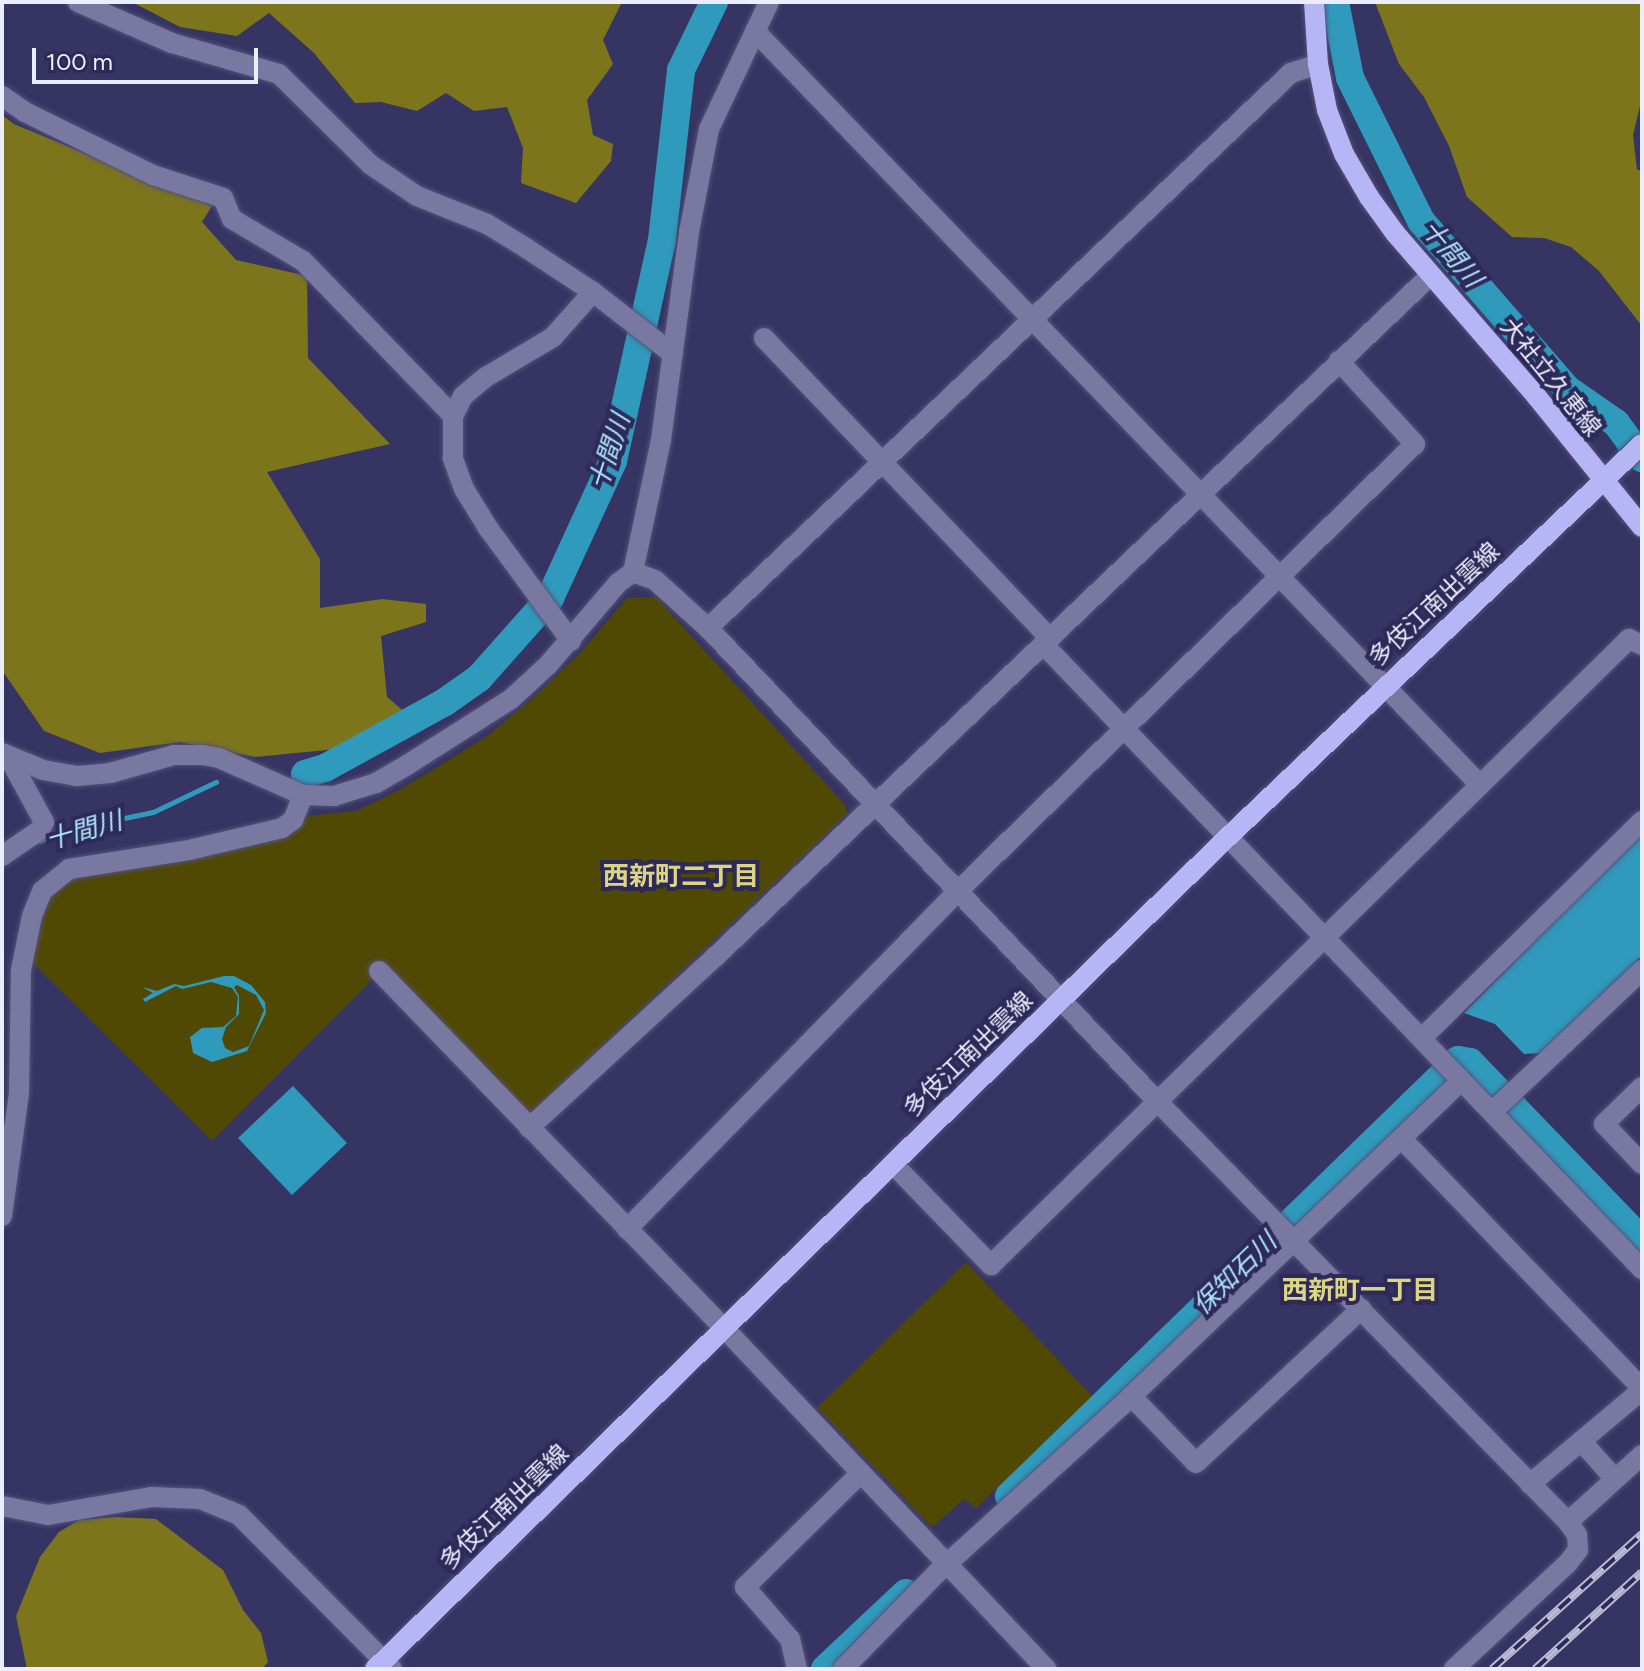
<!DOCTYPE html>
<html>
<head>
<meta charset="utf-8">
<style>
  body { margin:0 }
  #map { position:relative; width:1644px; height:1671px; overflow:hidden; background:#363463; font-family:Figtree,"Noto Sans JP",sans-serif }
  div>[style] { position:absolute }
  .green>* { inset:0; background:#504904 }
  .forest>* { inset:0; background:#7d751c }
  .water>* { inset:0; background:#309abc }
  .stream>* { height:5px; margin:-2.5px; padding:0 2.5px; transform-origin:2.5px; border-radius:2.5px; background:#309abc }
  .river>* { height:28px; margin:-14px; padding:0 14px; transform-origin:14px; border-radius:14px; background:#309abc }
  .roads { filter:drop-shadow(0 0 2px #53527c) drop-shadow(0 0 2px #53527c) }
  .minor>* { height:20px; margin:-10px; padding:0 10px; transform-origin:10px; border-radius:10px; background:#7878a0 }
  .major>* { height:20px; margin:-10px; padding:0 10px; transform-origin:10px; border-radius:10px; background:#b6b6f6 }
  .rail>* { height:8px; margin-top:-4px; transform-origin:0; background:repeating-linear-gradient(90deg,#2d2958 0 15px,#babad4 0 30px); box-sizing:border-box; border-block:2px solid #babad4 }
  span { translate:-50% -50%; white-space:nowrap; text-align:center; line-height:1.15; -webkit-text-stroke:8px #2d2958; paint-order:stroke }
  .street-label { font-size:24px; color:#ecedff }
  .water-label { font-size:26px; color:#ace5fb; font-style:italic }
  .neighbourhood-label { font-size:26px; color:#dcd586; font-weight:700 }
  .frame { position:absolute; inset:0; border:4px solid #ecedff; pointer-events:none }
  .scale { position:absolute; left:32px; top:48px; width:226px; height:36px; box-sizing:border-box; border:4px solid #ecedff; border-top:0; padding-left:10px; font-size:24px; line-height:28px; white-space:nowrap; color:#ecedff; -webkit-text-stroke:6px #2d2958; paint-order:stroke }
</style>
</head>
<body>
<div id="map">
  <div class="green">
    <i style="clip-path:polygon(656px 597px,846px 806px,847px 814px,531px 1113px,525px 1113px,375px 977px,212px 1141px,28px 958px,38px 910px,63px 880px,291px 831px,307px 816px,356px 811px,403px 788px,486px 737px,534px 697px,578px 655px,627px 598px)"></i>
    <i style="clip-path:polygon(966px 1262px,1092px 1396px,976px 1508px,964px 1499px,932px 1527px,817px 1408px)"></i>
  </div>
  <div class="forest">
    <i style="clip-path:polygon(132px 2px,622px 2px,603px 40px,613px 64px,587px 100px,593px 135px,613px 144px,611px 161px,576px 203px,521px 183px,523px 148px,507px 107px,474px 111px,446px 93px,417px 111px,381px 102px,355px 103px,314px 53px,269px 13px,237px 36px,180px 27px)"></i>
    <i style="clip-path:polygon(1375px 2px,1642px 2px,1642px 98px,1633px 135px,1637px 170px,1642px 170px,1642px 326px,1599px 271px,1571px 247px,1544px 238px,1512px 237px,1467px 197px,1449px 146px,1424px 97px,1399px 64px)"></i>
    <i style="clip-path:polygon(2px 115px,14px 124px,212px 206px,202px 222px,236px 260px,307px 276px,308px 358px,390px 444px,267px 472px,320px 559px,320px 608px,382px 599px,426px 604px,426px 622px,381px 636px,387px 697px,407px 714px,347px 748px,255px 757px,180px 742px,100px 753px,44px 731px,2px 670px)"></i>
    <i style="clip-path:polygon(116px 1517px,156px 1519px,223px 1570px,243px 1610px,261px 1633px,268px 1662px,262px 1669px,27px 1669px,16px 1616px,40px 1557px,59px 1532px,79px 1520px)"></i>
  </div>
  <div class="water">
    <i style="clip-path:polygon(1642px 832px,1642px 956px,1541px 1053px,1524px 1054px,1495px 1024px,1464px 1013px)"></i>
    <i style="clip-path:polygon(evenodd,224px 976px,234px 976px,251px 985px,265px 1002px,266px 1013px,247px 1051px,212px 1062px,193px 1053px,190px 1037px,202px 1028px,223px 1027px,236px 1016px,238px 997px,232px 988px,211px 982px,182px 989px,176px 986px,145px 1002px,143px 999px,153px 993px,142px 987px,157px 991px,174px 984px,184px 986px,224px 976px,237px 985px,256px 995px,264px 1010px,249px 1046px,233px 1052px,225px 1048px,222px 1039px,226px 1027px,239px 1014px,239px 996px,234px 987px,237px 985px)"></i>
    <i style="clip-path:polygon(293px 1086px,347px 1143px,292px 1195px,238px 1138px)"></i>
  </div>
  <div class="stream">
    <i style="left:40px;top:841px;width:19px;rotate:-28deg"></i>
    <i style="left:57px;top:832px;width:98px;rotate:-11.8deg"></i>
    <i style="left:153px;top:812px;width:70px;rotate:-25.5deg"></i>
  </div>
  <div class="river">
    <i style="left:1335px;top:2px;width:77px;rotate:78.8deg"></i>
    <i style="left:1350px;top:78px;width:160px;rotate:63.6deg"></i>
    <i style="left:1421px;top:221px;width:223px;rotate:49deg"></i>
    <i style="left:1567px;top:389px;width:60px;rotate:34.8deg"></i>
    <i style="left:1616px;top:423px;width:44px;rotate:53.4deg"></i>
    <i style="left:305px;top:774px;width:21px;rotate:-17deg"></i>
    <i style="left:325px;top:768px;width:137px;rotate:-28.8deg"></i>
    <i style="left:445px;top:702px;width:42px;rotate:-35.2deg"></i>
    <i style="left:479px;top:678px;width:107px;rotate:-48.4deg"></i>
    <i style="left:550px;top:598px;width:151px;rotate:-65.3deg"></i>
    <i style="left:613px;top:461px;width:226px;rotate:-77.5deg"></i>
    <i style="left:662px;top:240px;width:171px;rotate:-83.6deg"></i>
    <i style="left:681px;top:70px;width:76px;rotate:-64.1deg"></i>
    <i style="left:1009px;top:1496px;width:626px;rotate:-44.16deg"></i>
    <i style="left:1458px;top:1060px;width:12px;rotate:9deg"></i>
    <i style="left:1470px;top:1062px;width:248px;rotate:46.1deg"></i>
    <i style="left:825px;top:1669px;width:111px;rotate:-43.2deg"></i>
  </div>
  <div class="roads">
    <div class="minor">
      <i style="left:78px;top:2px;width:103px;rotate:23.6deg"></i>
      <i style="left:172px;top:43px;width:111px;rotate:16.2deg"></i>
      <i style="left:279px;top:74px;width:129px;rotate:44.7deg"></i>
      <i style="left:371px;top:165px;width:55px;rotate:34deg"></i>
      <i style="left:417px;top:196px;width:75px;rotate:21.8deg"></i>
      <i style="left:487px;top:224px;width:46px;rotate:31.6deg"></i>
      <i style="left:526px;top:248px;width:80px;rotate:33.3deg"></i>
      <i style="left:593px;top:292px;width:101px;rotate:37.8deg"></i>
      <i style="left:755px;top:31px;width:1046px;rotate:46.12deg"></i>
      <i style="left:2px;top:96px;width:28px;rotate:35deg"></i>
      <i style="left:25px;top:112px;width:143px;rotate:26.2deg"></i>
      <i style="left:153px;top:175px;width:74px;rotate:18.2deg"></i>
      <i style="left:223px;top:198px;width:23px;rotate:67deg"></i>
      <i style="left:232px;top:219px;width:82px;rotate:30.6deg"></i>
      <i style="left:303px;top:261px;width:216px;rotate:45.9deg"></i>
      <i style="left:764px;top:338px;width:413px;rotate:46.4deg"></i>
      <i style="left:633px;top:572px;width:23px;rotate:20deg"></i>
      <i style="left:655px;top:580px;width:72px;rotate:42.2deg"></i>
      <i style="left:708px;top:628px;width:652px;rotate:46.49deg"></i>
      <i style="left:1157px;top:1101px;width:588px;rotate:45.69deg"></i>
      <i style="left:1568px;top:1522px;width:16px;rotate:55deg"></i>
      <i style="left:1577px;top:1535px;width:15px;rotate:86deg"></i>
      <i style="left:1578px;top:1550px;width:16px;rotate:128deg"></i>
      <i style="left:1568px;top:1563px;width:156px;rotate:137.1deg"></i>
      <i style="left:708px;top:628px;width:805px;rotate:-43.59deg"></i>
      <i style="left:1291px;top:73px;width:28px;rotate:-18deg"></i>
      <i style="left:571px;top:641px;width:140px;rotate:-126.3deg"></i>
      <i style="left:488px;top:528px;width:46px;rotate:-121.6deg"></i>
      <i style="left:464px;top:489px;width:33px;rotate:-110deg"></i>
      <i style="left:453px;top:458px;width:42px;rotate:-90deg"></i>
      <i style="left:453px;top:416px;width:22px;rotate:-63deg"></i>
      <i style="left:463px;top:396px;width:30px;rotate:-40deg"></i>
      <i style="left:486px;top:377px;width:78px;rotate:-30.8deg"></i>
      <i style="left:553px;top:337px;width:60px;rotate:-48.4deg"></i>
      <i style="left:1043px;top:644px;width:866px;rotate:46.22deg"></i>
      <i style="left:2px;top:753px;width:44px;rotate:22.5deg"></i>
      <i style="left:43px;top:770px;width:35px;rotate:10deg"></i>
      <i style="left:77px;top:776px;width:33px;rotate:-5deg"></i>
      <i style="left:110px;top:773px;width:66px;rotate:-15.7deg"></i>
      <i style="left:174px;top:755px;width:29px"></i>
      <i style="left:203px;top:755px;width:16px;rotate:11deg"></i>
      <i style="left:219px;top:758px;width:92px;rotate:23.8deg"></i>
      <i style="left:303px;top:795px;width:31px;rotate:2deg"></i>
      <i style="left:334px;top:796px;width:44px;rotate:-17.2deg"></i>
      <i style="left:376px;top:783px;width:36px;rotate:-30deg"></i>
      <i style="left:407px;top:765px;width:123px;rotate:-32.4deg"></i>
      <i style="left:511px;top:699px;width:50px;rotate:-42.6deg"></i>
      <i style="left:548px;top:665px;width:108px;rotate:-49.5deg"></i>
      <i style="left:618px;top:583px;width:19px;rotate:-36deg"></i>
      <i style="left:633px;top:572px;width:135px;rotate:-78deg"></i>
      <i style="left:661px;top:440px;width:210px;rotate:-82.3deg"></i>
      <i style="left:689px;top:232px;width:105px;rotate:-79deg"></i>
      <i style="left:709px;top:129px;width:140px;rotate:-64.7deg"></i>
      <i style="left:2px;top:856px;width:46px;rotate:-34.4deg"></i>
      <i style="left:40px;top:830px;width:9px;rotate:-63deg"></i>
      <i style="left:44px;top:822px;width:75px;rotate:-118.6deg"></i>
      <i style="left:379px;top:971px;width:498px;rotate:46deg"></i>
      <i style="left:725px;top:1329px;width:468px;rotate:46.6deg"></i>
      <i style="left:1423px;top:1037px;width:308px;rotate:-44.6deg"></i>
      <i style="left:1642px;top:1087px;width:53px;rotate:135.8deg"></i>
      <i style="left:1604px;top:1124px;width:55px;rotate:46.5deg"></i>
      <i style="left:1492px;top:1112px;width:207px;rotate:-43.4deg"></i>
      <i style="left:529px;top:1128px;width:253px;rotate:-42.6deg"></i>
      <i style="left:715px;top:957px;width:989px;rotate:-43.61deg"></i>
      <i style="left:1402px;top:1139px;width:346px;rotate:46.1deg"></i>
      <i style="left:893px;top:1164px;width:141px;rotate:45.9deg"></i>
      <i style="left:991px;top:1265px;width:894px;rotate:-44.46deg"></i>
      <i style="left:1629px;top:639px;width:14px;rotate:25deg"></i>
      <i style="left:2px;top:1216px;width:124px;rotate:-82.1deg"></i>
      <i style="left:19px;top:1093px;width:123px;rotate:-89.1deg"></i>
      <i style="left:21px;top:970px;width:55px;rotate:-78.5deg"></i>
      <i style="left:32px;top:916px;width:27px;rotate:-68deg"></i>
      <i style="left:42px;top:891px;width:35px;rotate:-39deg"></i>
      <i style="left:69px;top:869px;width:121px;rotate:-9deg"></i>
      <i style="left:189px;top:850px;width:96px;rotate:-13.3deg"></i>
      <i style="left:282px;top:828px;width:14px;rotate:-36deg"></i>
      <i style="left:293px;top:820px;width:27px;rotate:-68deg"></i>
      <i style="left:627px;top:1229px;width:473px;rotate:-45.6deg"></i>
      <i style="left:958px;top:891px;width:639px;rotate:-44.37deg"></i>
      <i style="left:1415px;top:444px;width:113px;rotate:-132.5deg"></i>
      <i style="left:1131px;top:1396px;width:93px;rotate:45.9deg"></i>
      <i style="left:1196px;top:1463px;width:226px;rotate:-43deg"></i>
      <i style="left:1581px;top:1441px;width:51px;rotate:48.2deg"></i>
      <i style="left:1530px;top:1484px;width:146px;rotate:-40deg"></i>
      <i style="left:2px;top:1506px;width:47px;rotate:11.1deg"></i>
      <i style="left:48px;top:1515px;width:106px;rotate:-9.8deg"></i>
      <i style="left:152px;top:1497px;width:48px;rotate:2.4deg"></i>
      <i style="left:200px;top:1499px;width:32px;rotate:22deg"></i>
      <i style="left:230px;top:1511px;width:10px;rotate:24deg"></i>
      <i style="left:239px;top:1515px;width:217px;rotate:45.2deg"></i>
      <i style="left:1568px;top:1522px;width:100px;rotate:-42.2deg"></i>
      <i style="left:797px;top:1669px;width:31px;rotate:-103deg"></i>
      <i style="left:790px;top:1639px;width:69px;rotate:-130.9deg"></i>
      <i style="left:745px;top:1587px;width:161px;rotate:-44.5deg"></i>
      <i style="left:843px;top:1669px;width:137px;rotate:-45.6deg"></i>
      <i style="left:939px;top:1571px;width:246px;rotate:-42.2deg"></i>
      <i style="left:1121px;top:1406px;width:470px;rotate:-43.7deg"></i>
    </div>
    <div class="major">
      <i style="left:1314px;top:2px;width:62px;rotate:86.3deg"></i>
      <i style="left:1318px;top:64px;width:47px;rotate:78.9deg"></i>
      <i style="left:1327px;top:110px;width:47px;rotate:68.9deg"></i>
      <i style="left:1344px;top:154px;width:50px;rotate:59.8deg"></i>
      <i style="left:1369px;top:197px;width:44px;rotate:54.2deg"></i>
      <i style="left:1395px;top:233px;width:217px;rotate:49.1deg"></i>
      <i style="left:1537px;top:397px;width:167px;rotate:51.1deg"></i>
      <i style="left:375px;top:1669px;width:1193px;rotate:-44.29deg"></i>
      <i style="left:1229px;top:836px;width:569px;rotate:-43.51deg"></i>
    </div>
  </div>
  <div class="rail">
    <i style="left:1492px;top:1669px;width:202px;rotate:-42deg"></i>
    <i style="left:1535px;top:1669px;width:144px;rotate:-42.2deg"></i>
  </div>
  <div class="street-label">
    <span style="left:1551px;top:377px;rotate:51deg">大社立久恵線</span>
    <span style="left:1434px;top:604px;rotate:-43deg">多伎江南出雲線</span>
    <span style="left:968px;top:1054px;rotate:-44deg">多伎江南出雲線</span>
    <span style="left:504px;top:1507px;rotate:-44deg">多伎江南出雲線</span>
  </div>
  <div class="water-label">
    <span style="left:1451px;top:254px;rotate:50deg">十間川</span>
    <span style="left:610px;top:452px;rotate:-72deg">十間川</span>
    <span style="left:84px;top:831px;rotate:-16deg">十間川</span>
    <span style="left:1235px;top:1274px;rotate:-44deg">保知石川</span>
  </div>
  <div class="neighbourhood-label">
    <span style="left:681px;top:877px">西新町二丁目</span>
    <span style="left:1360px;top:1291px">西新町一丁目</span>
  </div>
  <div class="frame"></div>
  <div class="scale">100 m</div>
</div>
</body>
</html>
